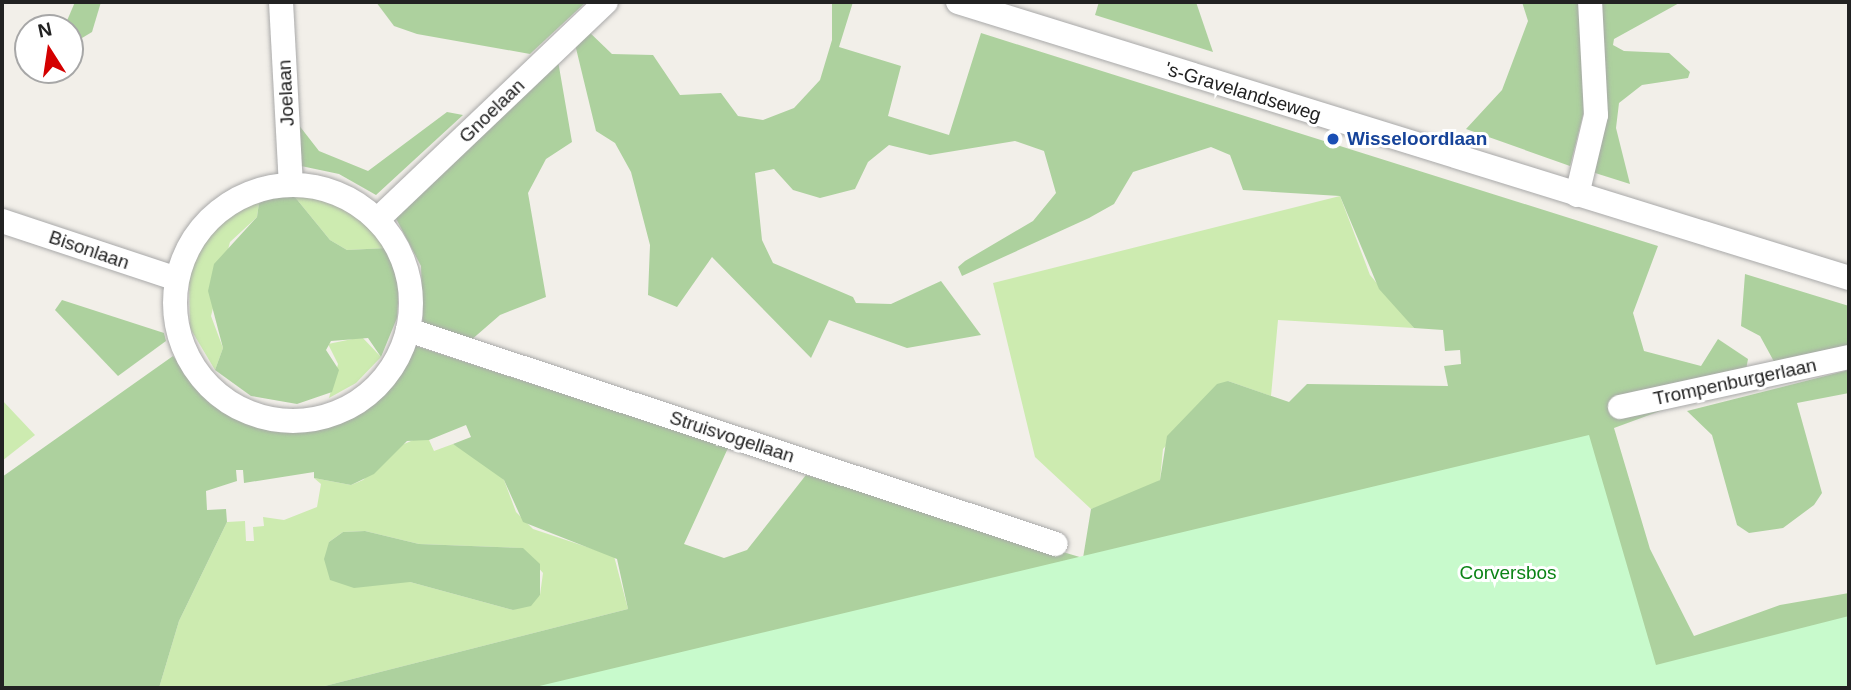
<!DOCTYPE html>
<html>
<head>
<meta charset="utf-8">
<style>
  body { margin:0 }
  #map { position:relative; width:1851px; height:690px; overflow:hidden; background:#f2efe9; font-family:Arial,sans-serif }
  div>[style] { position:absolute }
  .grass>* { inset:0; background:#cdebb0 }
  .forest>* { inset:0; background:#add19e }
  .park>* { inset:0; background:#c8facc }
  .roads { filter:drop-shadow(0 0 2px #a9a9a9) drop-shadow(0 0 2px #a9a9a9) }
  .minor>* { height:24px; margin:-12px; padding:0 12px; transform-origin:12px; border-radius:12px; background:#fff }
  .minor>.ring { margin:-12px; padding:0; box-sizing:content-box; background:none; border:24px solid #fff; border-radius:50% }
  .dots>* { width:19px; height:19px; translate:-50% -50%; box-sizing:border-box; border:4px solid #fff; border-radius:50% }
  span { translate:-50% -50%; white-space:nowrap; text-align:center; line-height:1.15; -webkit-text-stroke:6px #fff; paint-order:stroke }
  .street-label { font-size:19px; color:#222 }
  .transit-label { font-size:19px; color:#164399; font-weight:700 }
  .left { translate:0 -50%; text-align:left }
  .park-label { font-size:19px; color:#0c8416 }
  .frame { position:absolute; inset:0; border:4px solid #222; pointer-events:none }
  .north { position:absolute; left:14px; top:14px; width:70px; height:70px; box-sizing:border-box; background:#fff; border:2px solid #a7a7a7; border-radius:50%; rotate:348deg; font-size:19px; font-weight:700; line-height:28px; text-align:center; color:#222 }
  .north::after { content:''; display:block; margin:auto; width:24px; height:32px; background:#d40000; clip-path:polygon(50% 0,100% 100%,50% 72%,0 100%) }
</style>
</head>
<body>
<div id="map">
  <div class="grass">
    <i style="clip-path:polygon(290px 191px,351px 208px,387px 248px,347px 250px,330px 240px)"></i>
    <i style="clip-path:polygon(260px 196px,257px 217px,230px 242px,211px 316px,223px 348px,215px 370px,190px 328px,189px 273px,209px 231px)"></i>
    <i style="clip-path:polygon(1340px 196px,1370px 275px,1414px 328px,1278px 320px,1271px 396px,1228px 381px,1163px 449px,1160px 480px,1138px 494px,1091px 509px,1035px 457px,993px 283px)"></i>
    <i style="clip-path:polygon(362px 337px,381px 357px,356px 383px,329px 398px,338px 364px,328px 344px)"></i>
    <i style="clip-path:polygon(2px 400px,35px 435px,2px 461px)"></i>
    <i style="clip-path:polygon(evenodd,418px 438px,429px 440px,434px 451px,453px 444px,482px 459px,504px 480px,516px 512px,533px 529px,614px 556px,628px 609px,317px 688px,159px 688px,179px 621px,227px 522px,245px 521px,246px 541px,254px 541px,253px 527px,264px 526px,263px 517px,284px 520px,317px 507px,321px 484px,314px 478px,351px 485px,363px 480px,397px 447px,418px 438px,365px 531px,419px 544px,521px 548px,543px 573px,540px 595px,513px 610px,410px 582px,330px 580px,329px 542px,343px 532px,365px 531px)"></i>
  </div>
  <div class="forest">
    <i style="clip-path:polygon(75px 2px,101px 2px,92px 32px,77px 41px,70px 39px,66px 23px)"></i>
    <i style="clip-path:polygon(376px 2px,586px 2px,530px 54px,417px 34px,394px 26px)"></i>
    <i style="clip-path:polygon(832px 2px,853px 2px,839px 47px,901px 66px,888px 116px,949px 135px,981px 33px,1658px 246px,1633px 313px,1644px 351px,1701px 366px,1718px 339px,1748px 359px,1744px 380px,1614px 428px,1650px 549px,1694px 636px,1780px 605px,1849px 593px,1849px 688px,317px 688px,628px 609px,617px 559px,523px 522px,504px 480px,453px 444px,471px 437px,466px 425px,429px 440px,407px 441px,374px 474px,351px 485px,314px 478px,314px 472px,244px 483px,243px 470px,236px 470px,237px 481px,206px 491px,207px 510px,226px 509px,227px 522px,179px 621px,159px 688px,2px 688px,2px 477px,173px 356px,207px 401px,269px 430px,308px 431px,355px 416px,393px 385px,416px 346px,728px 448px,684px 544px,724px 558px,747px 550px,806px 475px,1083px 558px,1091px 509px,1160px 480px,1167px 436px,1217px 384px,1228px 381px,1289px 402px,1307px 384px,1448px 386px,1444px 366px,1461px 364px,1460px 350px,1445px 351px,1443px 330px,1414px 328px,1379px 289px,1340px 196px,1243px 190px,1230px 155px,1211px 147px,1133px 172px,1114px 204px,1089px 218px,962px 276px,958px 267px,965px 261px,1033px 221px,1056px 193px,1044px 151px,1015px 141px,930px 155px,889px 145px,868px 162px,855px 189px,820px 198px,793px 190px,774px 169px,755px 173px,762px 240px,773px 263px,853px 297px,856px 303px,891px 304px,941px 281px,981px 335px,907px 348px,829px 320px,811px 358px,712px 257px,677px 307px,648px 295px,650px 245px,631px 172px,615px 143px,596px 131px,574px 40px,586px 29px,612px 54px,653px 55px,680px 95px,721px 93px,738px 116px,763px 120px,794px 108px,820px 80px,832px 40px)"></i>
    <i style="clip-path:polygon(1099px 2px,1196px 2px,1213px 52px,1095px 15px)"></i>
    <i style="clip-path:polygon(1522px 2px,1581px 2px,1584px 111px,1570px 166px,1466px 129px,1502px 90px,1528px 21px)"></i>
    <i style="clip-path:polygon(1600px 2px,1681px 2px,1614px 39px,1613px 45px,1624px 51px,1669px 53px,1690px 72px,1688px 78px,1642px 85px,1619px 103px,1616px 128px,1630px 184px,1592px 172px)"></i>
    <i style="clip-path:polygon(557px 55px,572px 142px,546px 159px,528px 193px,546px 297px,500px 315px,470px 341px,423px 326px,421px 266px,391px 209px)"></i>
    <i style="clip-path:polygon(447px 112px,463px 115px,376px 195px,339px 174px,301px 166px,298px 124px,319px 151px,368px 171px)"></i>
    <i style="clip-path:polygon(290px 191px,330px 240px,347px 250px,387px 248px,399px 287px,397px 318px,381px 357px,368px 338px,331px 341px,326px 350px,339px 370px,332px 392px,297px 404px,251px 396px,215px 370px,223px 348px,208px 291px,214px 264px,257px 217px,260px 196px)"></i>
    <i style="clip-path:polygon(1745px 274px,1849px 306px,1849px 349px,1777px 367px,1760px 336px,1741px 326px)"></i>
    <i style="clip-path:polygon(62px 300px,164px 333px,166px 341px,118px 376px,55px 310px)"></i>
    <i style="clip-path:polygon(1849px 370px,1849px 393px,1797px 403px,1822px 493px,1814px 505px,1783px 528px,1749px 533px,1737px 525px,1712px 435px,1687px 411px)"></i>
    <i style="clip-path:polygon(365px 531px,419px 544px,523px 548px,540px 564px,540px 595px,531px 606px,513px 610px,410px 582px,354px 588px,330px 580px,324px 559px,329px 542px,343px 532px)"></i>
  </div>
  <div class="park">
    <i style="clip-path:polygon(1589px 435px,1656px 665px,1849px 616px,1849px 688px,531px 688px)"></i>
  </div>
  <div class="roads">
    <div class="minor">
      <i style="left:281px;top:2px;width:183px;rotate:86.9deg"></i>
      <i style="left:958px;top:2px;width:933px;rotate:17.21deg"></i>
      <i class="ring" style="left:175px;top:185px;width:212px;height:212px"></i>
      <i style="left:1577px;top:195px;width:82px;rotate:-76.6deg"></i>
      <i style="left:1596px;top:115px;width:113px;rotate:-93deg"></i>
      <i style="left:377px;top:220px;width:316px;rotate:-43.6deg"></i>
      <i style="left:2px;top:221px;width:184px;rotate:18.3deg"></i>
      <i style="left:408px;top:330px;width:682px;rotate:18.28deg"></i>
      <i style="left:1620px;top:407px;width:234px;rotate:-12.3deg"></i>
    </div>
  </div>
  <div class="dots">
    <i style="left:1333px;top:139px;background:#1a4fb4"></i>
  </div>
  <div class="street-label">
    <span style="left:1243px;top:92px;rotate:17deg">'s-Gravelandseweg</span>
    <span style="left:286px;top:93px;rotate:-93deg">Joelaan</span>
    <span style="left:492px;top:111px;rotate:-44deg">Gnoelaan</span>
    <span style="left:89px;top:250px;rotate:19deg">Bisonlaan</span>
    <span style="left:1735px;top:382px;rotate:-12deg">Trompenburgerlaan</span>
    <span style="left:732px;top:437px;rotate:18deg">Struisvogellaan</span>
  </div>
  <div class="transit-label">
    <span class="left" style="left:1347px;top:139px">Wisseloordlaan</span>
  </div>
  <div class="park-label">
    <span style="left:1508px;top:573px">Corversbos</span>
  </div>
  <div class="frame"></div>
  <div class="north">N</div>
</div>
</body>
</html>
